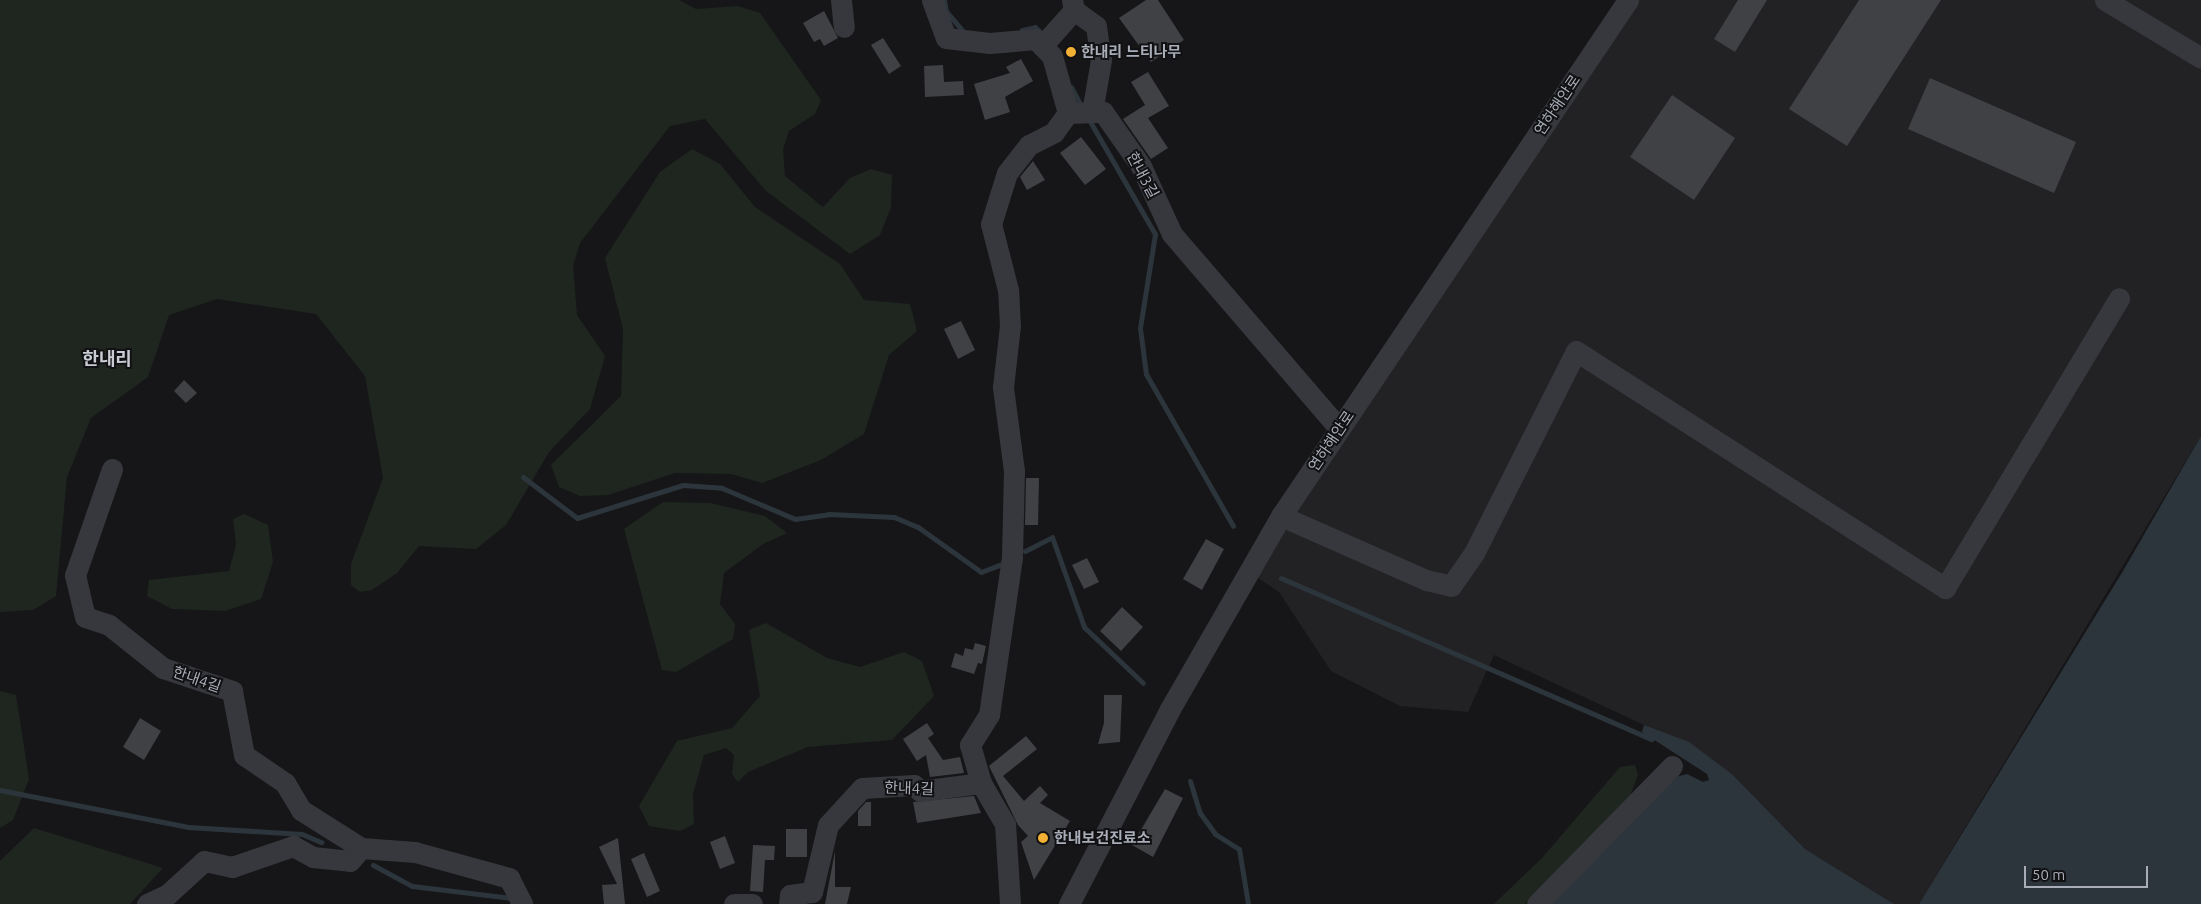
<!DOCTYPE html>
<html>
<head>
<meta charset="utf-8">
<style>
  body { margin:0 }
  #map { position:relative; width:2201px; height:904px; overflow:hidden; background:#161618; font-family:Ubuntu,"Noto Sans KR",sans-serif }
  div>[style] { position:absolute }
  .built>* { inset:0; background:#222225 }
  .green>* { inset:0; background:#1e261f }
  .water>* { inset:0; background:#2c353c }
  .stream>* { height:5px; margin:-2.5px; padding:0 2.5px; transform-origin:2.5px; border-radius:2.5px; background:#2c353c }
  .building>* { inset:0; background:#404145 }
  .minor>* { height:21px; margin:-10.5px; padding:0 10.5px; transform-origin:10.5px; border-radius:10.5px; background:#37383d }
  .dots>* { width:14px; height:14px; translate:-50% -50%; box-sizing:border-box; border:2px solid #111113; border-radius:50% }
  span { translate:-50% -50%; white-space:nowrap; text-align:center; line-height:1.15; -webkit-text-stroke:4px #111113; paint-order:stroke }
  .poi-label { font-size:15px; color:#a8adb8; font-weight:700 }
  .left { translate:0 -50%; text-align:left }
  .street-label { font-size:15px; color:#a8adb8 }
  .quarter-label { font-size:18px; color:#c9ccd4; font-weight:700 }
  .scale { position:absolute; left:2024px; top:866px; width:124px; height:22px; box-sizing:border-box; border:2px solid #a8adb8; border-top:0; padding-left:6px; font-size:15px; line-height:18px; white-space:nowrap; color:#a8adb8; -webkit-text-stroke:4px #111113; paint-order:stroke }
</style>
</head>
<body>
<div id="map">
  <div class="built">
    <i style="clip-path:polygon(1628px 0,2201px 0,2201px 436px,1919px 904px,1894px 904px,1805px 849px,1733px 775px,1644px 725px,1494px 655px,1468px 712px,1400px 706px,1331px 671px,1279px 592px,1249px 572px)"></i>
  </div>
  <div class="green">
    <i style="clip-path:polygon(0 0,679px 0,696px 9px,738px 6px,760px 13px,821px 100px,815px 114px,789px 131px,783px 149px,785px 176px,823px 207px,850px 178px,871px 169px,892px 175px,891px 207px,880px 235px,850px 254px,766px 191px,705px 119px,670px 126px,580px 243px,573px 266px,577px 315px,605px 356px,590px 409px,549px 452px,506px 525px,476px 549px,419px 546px,397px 573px,372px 590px,360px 592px,351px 585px,351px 564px,383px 478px,365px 376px,316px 314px,217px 299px,169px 315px,148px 377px,91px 418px,67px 477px,56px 596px,33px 610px,0 612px)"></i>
    <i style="clip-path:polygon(692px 149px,720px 164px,755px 207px,840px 264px,864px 300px,910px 304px,917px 331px,889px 355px,864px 434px,821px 460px,762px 483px,731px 474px,675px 473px,608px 495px,580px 496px,559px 487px,551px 465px,621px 396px,623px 329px,605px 258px,660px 172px)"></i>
    <i style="clip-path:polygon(663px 502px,710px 503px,765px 516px,787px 533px,763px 544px,724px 573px,720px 604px,735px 624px,733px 639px,676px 672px,662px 670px,624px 529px)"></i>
    <i style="clip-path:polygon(244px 514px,268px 525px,273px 562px,261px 599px,225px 611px,172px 609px,147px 596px,149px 580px,229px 571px,236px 545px,233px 519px)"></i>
    <i style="clip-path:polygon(766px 623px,827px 658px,860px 667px,904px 652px,922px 661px,934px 696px,892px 740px,808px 747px,748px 772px,738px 782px,732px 774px,734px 755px,726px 748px,704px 755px,693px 794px,694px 824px,680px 831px,649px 826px,639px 806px,677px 741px,732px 728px,760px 696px,749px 630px)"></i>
    <i style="clip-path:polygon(0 691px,16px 695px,29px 779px,13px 820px,0 828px)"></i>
    <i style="clip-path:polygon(1635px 765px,1638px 775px,1629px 799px,1525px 904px,1494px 904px,1542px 858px,1620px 767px)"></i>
    <i style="clip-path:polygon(34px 828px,163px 868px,130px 904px,0 904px,0 861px)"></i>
  </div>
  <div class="water">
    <i style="clip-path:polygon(2201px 436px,2201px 904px,1919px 904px,2123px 571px)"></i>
    <i style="clip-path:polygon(1644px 725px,1689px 742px,1733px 775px,1805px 849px,1894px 904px,1546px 904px,1672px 778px,1687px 774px,1703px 782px,1709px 780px,1707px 774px,1642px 732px)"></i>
  </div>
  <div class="stream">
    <i style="left:944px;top:0;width:11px;rotate:80deg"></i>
    <i style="left:946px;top:11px;width:25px;rotate:50deg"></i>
    <i style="left:1022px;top:30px;width:13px;rotate:-13deg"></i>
    <i style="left:1035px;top:27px;width:8px;rotate:45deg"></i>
    <i style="left:1071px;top:87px;width:21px;rotate:62deg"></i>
    <i style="left:1088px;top:118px;width:134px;rotate:60deg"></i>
    <i style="left:1155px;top:234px;width:95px;rotate:99.1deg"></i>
    <i style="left:1140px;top:328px;width:46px;rotate:82.6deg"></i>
    <i style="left:1146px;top:374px;width:175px;rotate:60.2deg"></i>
    <i style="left:523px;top:477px;width:68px;rotate:37.2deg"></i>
    <i style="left:577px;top:518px;width:111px;rotate:-17.3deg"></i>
    <i style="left:683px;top:485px;width:39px;rotate:4deg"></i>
    <i style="left:722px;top:488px;width:79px;rotate:23deg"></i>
    <i style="left:795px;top:519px;width:34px;rotate:-8deg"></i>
    <i style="left:829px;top:514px;width:65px;rotate:2.6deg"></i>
    <i style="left:894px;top:517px;width:26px;rotate:23deg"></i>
    <i style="left:918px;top:527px;width:77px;rotate:35.5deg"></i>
    <i style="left:981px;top:572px;width:22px;rotate:-21deg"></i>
    <i style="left:1025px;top:551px;width:30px;rotate:-27deg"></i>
    <i style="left:1052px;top:537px;width:96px;rotate:70.4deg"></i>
    <i style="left:1084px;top:627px;width:81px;rotate:43.5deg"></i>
    <i style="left:1281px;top:578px;width:404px;rotate:23.5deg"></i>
    <i style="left:1190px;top:781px;width:34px;rotate:73deg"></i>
    <i style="left:1200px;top:813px;width:26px;rotate:54deg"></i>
    <i style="left:1215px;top:834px;width:28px;rotate:32deg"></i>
    <i style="left:1239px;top:849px;width:56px;rotate:80.7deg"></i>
    <i style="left:0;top:790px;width:192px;rotate:11.1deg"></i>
    <i style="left:188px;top:827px;width:114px;rotate:3.5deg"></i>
    <i style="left:302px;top:834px;width:21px;rotate:23deg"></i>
    <i style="left:373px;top:865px;width:44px;rotate:28.3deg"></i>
    <i style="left:412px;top:886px;width:100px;rotate:6.9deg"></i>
  </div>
  <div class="building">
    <i style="clip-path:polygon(1146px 0,1158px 0,1184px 40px,1151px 62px,1119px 18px)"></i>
    <i style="clip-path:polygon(1738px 0,1767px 0,1735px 52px,1714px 39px)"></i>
    <i style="clip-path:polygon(1859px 0,1941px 0,1847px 146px,1789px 109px)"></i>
    <i style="clip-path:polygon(824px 11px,838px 38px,824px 46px,820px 39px,814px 42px,803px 23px)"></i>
    <i style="clip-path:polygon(883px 38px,901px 66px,889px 74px,871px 45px)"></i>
    <i style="clip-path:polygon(1021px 59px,1033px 81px,1005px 97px,1010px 112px,985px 120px,974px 84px,1010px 73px,1006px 67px)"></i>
    <i style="clip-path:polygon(943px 65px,944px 82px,963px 81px,964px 95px,925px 97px,924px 66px)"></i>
    <i style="clip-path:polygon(1148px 72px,1169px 106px,1148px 118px,1168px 148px,1151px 159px,1123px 119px,1145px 105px,1131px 82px)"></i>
    <i style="clip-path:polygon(1930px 78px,2076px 142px,2054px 193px,1908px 129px)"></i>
    <i style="clip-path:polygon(1672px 95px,1735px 138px,1694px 200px,1630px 157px)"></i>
    <i style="clip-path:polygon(1081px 137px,1106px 169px,1085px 185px,1060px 153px)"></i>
    <i style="clip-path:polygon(1033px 161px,1045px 180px,1027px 190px,1020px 177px)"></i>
    <i style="clip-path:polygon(961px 321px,975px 350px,958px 359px,944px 329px)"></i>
    <i style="clip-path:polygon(184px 380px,197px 393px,186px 403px,174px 391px)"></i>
    <i style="clip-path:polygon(1026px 478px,1039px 478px,1038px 525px,1025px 525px)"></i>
    <i style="clip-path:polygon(1206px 539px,1224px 549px,1202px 590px,1183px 579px)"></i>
    <i style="clip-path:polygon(1087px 558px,1099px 582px,1084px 589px,1072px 565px)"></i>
    <i style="clip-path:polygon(1122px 607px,1143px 627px,1121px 651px,1100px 631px)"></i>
    <i style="clip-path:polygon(975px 643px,986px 646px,982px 664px,978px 663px,974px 674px,951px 667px,955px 653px,963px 656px,965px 648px,973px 650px)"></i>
    <i style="clip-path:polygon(1104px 695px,1122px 695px,1120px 742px,1098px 744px,1104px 723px)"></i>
    <i style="clip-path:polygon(140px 718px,161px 731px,144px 760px,123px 747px)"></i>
    <i style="clip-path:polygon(927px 723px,934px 734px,928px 738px,943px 760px,960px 757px,964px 773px,930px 777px,926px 755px,917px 761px,903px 739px)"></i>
    <i style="clip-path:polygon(1026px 736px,1037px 749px,1003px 776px,1024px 801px,1040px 786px,1048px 795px,1040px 803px,1070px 821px,1034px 880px,1021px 842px,1028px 836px,1018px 825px,989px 766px)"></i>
    <i style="clip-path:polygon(1165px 789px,1183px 798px,1153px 857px,1132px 845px)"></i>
    <i style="clip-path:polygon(974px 796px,981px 813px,917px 823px,913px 802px)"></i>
    <i style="clip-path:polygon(866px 802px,871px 802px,871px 826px,858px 826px,858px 811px)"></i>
    <i style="clip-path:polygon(786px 829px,807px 829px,807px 857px,786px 857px)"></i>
    <i style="clip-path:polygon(725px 836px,735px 863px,720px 869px,710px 842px)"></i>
    <i style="clip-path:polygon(618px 838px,625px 904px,604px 904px,602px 885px,617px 884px,599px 847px)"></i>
    <i style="clip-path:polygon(753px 845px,775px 846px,774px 860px,765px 860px,763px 892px,750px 891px)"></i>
    <i style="clip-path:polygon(835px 851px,835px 887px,851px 887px,847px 904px,825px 904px)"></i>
    <i style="clip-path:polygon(644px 853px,660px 891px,647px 897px,631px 859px)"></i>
  </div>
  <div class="minor">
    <i style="left:841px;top:0;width:27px;rotate:84deg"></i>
    <i style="left:932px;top:0;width:40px;rotate:69.8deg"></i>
    <i style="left:946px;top:38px;width:44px;rotate:6.5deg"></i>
    <i style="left:990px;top:43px;width:46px;rotate:-5deg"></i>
    <i style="left:1036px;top:39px;width:23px;rotate:47deg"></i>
    <i style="left:1052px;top:56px;width:59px;rotate:74.3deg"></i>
    <i style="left:2105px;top:0;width:112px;rotate:31.1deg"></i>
    <i style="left:1074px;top:10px;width:27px;rotate:36deg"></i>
    <i style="left:1096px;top:26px;width:34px;rotate:82deg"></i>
    <i style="left:1101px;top:60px;width:53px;rotate:99.8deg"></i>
    <i style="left:1042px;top:46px;width:48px;rotate:-48.4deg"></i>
    <i style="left:1074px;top:10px;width:10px;rotate:-101deg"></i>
    <i style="left:1068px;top:113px;width:35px;rotate:-2deg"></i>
    <i style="left:1103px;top:112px;width:66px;rotate:54.9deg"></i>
    <i style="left:1141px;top:166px;width:75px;rotate:65.5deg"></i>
    <i style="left:1172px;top:234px;width:256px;rotate:49.3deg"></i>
    <i style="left:112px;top:469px;width:112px;rotate:109.2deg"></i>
    <i style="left:75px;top:575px;width:43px;rotate:76.6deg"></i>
    <i style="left:85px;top:617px;width:25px;rotate:18deg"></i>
    <i style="left:109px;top:625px;width:69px;rotate:38.5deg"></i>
    <i style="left:163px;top:668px;width:73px;rotate:18.4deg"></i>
    <i style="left:232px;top:691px;width:65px;rotate:79.4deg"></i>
    <i style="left:244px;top:755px;width:50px;rotate:34.3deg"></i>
    <i style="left:285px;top:783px;width:31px;rotate:59deg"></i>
    <i style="left:301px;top:810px;width:71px;rotate:32.3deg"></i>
    <i style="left:361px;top:848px;width:54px;rotate:4.2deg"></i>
    <i style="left:415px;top:852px;width:98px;rotate:15.5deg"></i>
    <i style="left:509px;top:878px;width:29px;rotate:63deg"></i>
    <i style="left:1281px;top:516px;width:158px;rotate:23.8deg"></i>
    <i style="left:1426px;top:580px;width:26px;rotate:13deg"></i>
    <i style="left:1451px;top:586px;width:40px;rotate:-55.1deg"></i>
    <i style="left:1474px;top:553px;width:226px;rotate:-63.2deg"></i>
    <i style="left:1576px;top:351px;width:439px;rotate:32.7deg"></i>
    <i style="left:1945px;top:588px;width:338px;rotate:-59deg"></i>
    <i style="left:981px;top:783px;width:40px;rotate:-106deg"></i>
    <i style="left:970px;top:745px;width:36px;rotate:-58deg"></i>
    <i style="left:989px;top:715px;width:160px;rotate:-81.7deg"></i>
    <i style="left:1012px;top:557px;width:86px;rotate:-88.7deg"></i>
    <i style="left:1014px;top:471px;width:85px;rotate:-97.5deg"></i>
    <i style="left:1003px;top:387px;width:61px;rotate:-83.5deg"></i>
    <i style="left:1010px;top:326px;width:36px;rotate:-93deg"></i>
    <i style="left:1008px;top:290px;width:68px;rotate:-104.4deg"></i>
    <i style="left:991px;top:224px;width:53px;rotate:-72.6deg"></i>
    <i style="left:1007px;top:173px;width:36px;rotate:-52deg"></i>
    <i style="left:1029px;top:145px;width:28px;rotate:-27deg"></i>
    <i style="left:1054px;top:132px;width:24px;rotate:-54deg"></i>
    <i style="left:147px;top:904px;width:23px;rotate:-25deg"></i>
    <i style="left:168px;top:894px;width:49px;rotate:-42.5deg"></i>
    <i style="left:204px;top:861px;width:29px;rotate:12deg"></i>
    <i style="left:232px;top:867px;width:65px;rotate:-19deg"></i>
    <i style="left:293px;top:846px;width:23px;rotate:29deg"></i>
    <i style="left:313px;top:857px;width:37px;rotate:6deg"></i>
    <i style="left:350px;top:861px;width:17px;rotate:-50deg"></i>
    <i style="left:734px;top:904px;width:18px"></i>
    <i style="left:789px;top:904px;width:9px;rotate:-84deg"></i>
    <i style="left:790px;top:895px;width:22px;rotate:-8deg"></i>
    <i style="left:812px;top:892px;width:69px;rotate:-76.6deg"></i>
    <i style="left:828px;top:825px;width:50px;rotate:-47.4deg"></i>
    <i style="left:862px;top:788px;width:52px;rotate:-3.3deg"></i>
    <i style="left:914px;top:785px;width:8px;rotate:45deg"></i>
    <i style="left:920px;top:791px;width:62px;rotate:-7.5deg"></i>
    <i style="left:981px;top:783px;width:48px;rotate:59.7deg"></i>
    <i style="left:1005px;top:824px;width:80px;rotate:86.4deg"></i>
    <i style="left:1069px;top:904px;width:220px;rotate:-62.6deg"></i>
    <i style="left:1170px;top:709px;width:223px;rotate:-60.1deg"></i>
    <i style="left:1281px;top:516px;width:622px;rotate:-56.08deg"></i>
    <i style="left:1537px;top:904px;width:193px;rotate:-45.6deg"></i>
  </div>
  <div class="dots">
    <i style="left:1071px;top:52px;background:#f2b134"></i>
    <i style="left:1043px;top:838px;background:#f2b134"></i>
  </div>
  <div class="poi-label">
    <span class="left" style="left:1081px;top:52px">한내리 느티나무</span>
    <span class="left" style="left:1054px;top:838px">한내보건진료소</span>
  </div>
  <div class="street-label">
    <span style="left:1557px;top:105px;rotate:-56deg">연하해안로</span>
    <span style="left:1143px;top:175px;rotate:62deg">한내3길</span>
    <span style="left:1331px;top:441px;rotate:-56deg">연하해안로</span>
    <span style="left:197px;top:679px;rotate:19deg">한내4길</span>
    <span style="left:909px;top:788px;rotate:2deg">한내4길</span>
  </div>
  <div class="quarter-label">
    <span style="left:107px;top:358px">한내리</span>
  </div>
  <div class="scale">50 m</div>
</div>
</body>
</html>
